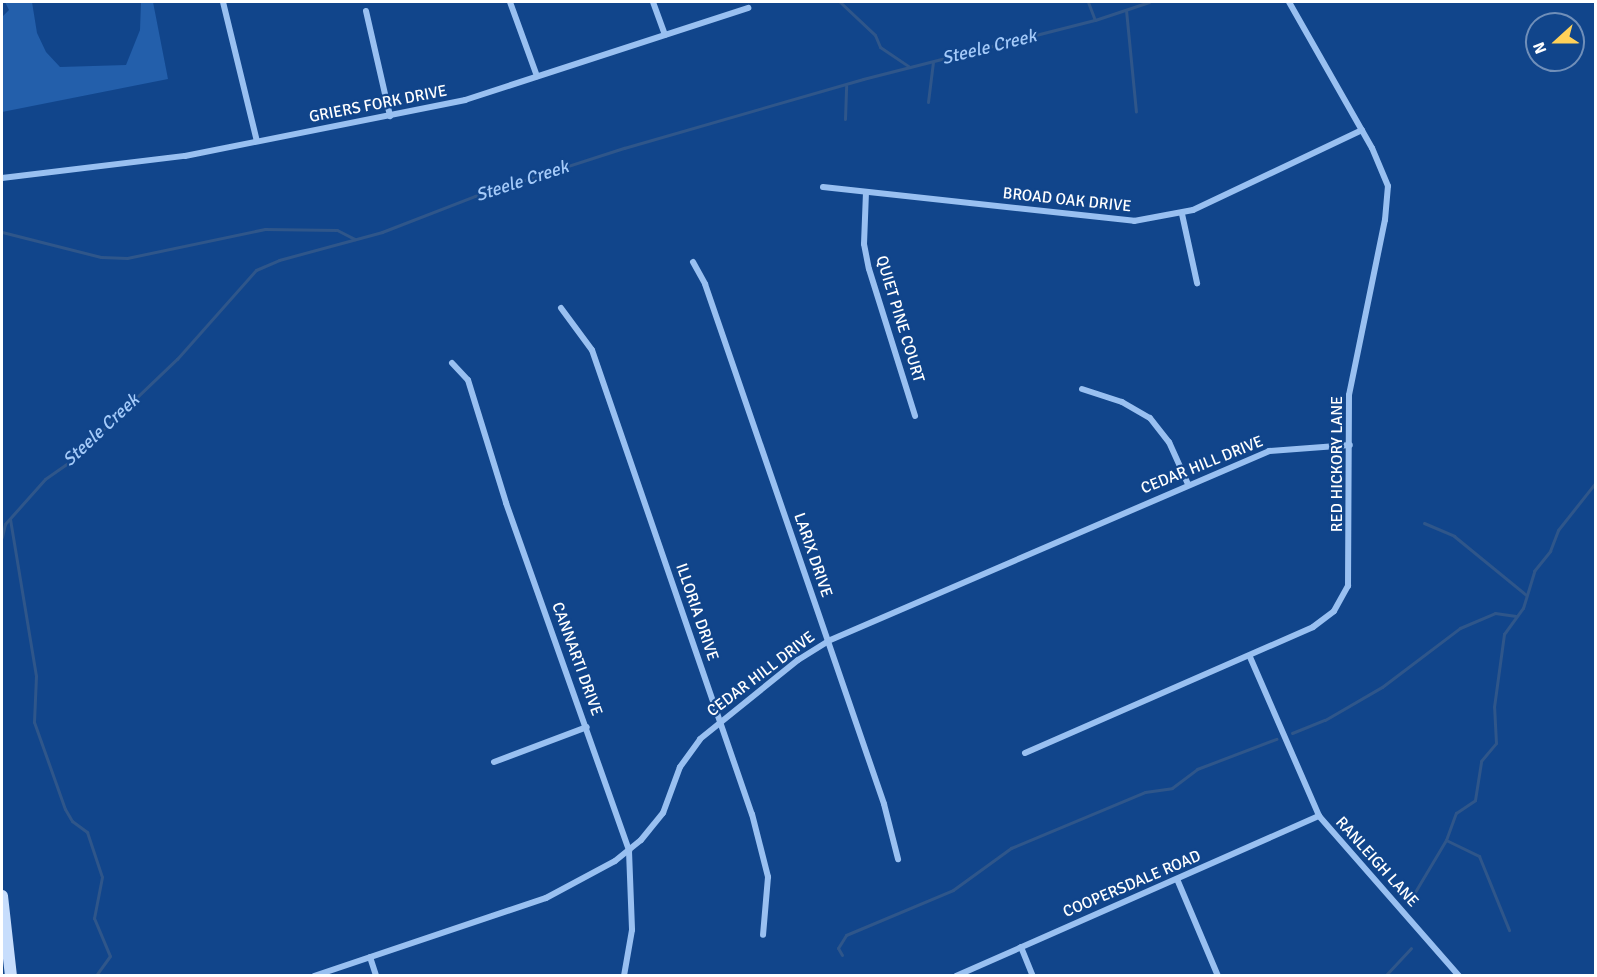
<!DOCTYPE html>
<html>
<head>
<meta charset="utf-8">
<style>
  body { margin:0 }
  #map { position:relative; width:1597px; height:977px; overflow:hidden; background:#11458b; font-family:Signika,sans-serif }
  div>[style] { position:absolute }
  .green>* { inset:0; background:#235fab }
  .stream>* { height:3px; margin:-1.5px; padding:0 1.5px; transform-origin:1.5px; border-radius:1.5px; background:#2f568a }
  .minor>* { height:6px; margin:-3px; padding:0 3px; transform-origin:3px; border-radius:3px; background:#99c0f1 }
  .secondary>* { height:12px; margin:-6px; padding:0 6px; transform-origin:6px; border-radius:6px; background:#c7ddfc }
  span { translate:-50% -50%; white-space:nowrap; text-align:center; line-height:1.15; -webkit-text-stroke:4.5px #11458b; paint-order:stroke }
  .street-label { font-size:16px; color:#fff }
  .water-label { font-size:18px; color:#a4caf9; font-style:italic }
  .frame { position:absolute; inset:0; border:3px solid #fff; pointer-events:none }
  .north { position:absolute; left:1525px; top:12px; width:60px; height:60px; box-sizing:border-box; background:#11458b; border:2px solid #708fb9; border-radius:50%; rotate:249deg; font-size:16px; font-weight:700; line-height:24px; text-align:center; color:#fff }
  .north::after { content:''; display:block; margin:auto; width:21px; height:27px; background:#ffd159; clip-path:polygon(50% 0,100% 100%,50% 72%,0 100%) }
</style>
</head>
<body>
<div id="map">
  <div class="green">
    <i style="clip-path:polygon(5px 2px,32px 2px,37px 33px,46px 52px,60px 67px,126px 65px,140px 30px,141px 2px,153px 2px,168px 79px,2px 112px,2px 17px,9px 10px)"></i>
  </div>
  <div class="stream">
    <i style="left:840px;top:2px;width:48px;rotate:43.3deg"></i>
    <i style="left:875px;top:35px;width:13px;rotate:67deg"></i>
    <i style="left:880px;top:47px;width:36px;rotate:34deg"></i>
    <i style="left:1088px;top:2px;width:19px;rotate:69deg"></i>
    <i style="left:1126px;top:10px;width:102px;rotate:84.4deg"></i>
    <i style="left:928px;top:102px;width:40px;rotate:-82.9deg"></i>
    <i style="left:845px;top:119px;width:33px;rotate:-88deg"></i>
    <i style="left:2px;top:232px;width:102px;rotate:14.2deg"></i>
    <i style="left:101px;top:257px;width:26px;rotate:2deg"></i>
    <i style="left:127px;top:258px;width:141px;rotate:-11.9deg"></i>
    <i style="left:265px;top:229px;width:72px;rotate:0.8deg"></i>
    <i style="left:337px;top:230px;width:20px;rotate:27deg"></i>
    <i style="left:10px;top:519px;width:159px;rotate:80.6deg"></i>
    <i style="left:36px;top:676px;width:46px;rotate:92.5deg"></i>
    <i style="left:34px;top:722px;width:92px;rotate:70.4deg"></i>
    <i style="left:65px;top:809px;width:14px;rotate:60deg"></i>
    <i style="left:72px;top:821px;width:19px;rotate:36deg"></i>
    <i style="left:87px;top:832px;width:47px;rotate:71.6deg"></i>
    <i style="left:102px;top:877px;width:42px;rotate:101deg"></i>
    <i style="left:94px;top:918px;width:41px;rotate:67.2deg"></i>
    <i style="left:110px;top:956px;width:22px;rotate:126deg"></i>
    <i style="left:1424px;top:523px;width:33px;rotate:23deg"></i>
    <i style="left:1454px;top:536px;width:93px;rotate:39.3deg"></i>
    <i style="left:2px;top:537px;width:13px;rotate:-77deg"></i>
    <i style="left:5px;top:524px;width:60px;rotate:-48.4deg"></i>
    <i style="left:45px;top:479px;width:28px;rotate:-35deg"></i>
    <i style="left:68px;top:463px;width:151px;rotate:-43.7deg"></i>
    <i style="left:177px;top:359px;width:119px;rotate:-48.4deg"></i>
    <i style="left:256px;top:270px;width:25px;rotate:-23deg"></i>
    <i style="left:279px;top:260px;width:107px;rotate:-15.2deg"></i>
    <i style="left:382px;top:232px;width:100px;rotate:-21.2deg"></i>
    <i style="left:475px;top:196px;width:157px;rotate:-17.9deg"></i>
    <i style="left:624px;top:148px;width:249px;rotate:-16.1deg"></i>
    <i style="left:863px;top:79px;width:239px;rotate:-14.3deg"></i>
    <i style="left:1095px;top:20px;width:57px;rotate:-18.4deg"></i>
    <i style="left:1292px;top:733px;width:35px;rotate:-22deg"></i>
    <i style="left:1325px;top:720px;width:66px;rotate:-30.1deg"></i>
    <i style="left:1382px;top:687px;width:98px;rotate:-37.1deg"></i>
    <i style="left:1460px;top:628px;width:38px;rotate:-23deg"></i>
    <i style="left:1495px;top:613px;width:21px;rotate:8deg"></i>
    <i style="left:1446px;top:840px;width:37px;rotate:26deg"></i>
    <i style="left:1479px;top:856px;width:80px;rotate:67.9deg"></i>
    <i style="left:1412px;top:897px;width:66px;rotate:-59.2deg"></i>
    <i style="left:1446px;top:840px;width:29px;rotate:-70deg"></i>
    <i style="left:1456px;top:813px;width:23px;rotate:-34deg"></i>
    <i style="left:1475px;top:800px;width:39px;rotate:-81deg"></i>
    <i style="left:1481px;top:761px;width:23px;rotate:-50deg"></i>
    <i style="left:1496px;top:743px;width:36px;rotate:-93deg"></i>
    <i style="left:1494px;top:707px;width:74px;rotate:-82.2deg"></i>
    <i style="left:1504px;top:634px;width:32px;rotate:-54deg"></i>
    <i style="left:1523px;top:608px;width:39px;rotate:-73deg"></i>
    <i style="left:1534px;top:571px;width:26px;rotate:-51deg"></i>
    <i style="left:1550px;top:551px;width:22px;rotate:-69deg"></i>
    <i style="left:1558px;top:530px;width:61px;rotate:-51.6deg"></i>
    <i style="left:842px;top:955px;width:8px;rotate:-120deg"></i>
    <i style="left:838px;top:948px;width:15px;rotate:-58deg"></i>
    <i style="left:846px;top:935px;width:116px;rotate:-22.8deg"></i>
    <i style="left:953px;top:890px;width:72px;rotate:-35.9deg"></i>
    <i style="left:1011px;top:848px;width:145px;rotate:-22.7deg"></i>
    <i style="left:1145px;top:792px;width:27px;rotate:-8deg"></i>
    <i style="left:1172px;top:788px;width:31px;rotate:-37deg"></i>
    <i style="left:1197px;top:769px;width:85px;rotate:-20.8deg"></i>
    <i style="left:1385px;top:976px;width:38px;rotate:-47deg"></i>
  </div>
  <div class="minor">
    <i style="left:223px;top:2px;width:143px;rotate:76.3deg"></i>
    <i style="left:510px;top:2px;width:79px;rotate:70deg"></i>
    <i style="left:653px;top:2px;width:35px;rotate:70deg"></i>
    <i style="left:366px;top:11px;width:108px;rotate:77.1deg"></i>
    <i style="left:2px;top:178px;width:184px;rotate:-6.9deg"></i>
    <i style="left:185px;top:156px;width:286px;rotate:-11.3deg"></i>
    <i style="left:465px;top:100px;width:298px;rotate:-18deg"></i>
    <i style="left:823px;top:187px;width:313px;rotate:6.2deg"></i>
    <i style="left:1134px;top:221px;width:60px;rotate:-10.6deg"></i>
    <i style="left:1193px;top:210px;width:187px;rotate:-25.3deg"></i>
    <i style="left:866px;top:192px;width:52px;rotate:92.2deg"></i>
    <i style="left:864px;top:244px;width:25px;rotate:79deg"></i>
    <i style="left:869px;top:269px;width:154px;rotate:72.6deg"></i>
    <i style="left:1182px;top:214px;width:71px;rotate:77.7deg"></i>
    <i style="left:693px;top:262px;width:25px;rotate:61deg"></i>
    <i style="left:705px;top:284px;width:550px;rotate:71deg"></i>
    <i style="left:884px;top:804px;width:57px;rotate:75.7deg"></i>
    <i style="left:561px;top:308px;width:52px;rotate:53.6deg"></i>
    <i style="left:592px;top:350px;width:491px;rotate:71deg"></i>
    <i style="left:752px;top:814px;width:65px;rotate:75.7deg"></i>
    <i style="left:768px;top:877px;width:58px;rotate:94.9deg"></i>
    <i style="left:452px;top:363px;width:23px;rotate:47deg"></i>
    <i style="left:468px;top:380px;width:129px;rotate:72.8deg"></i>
    <i style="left:506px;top:503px;width:369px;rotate:70.5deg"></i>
    <i style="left:629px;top:851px;width:79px;rotate:87.8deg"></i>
    <i style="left:632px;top:930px;width:47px;rotate:99.9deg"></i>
    <i style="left:1082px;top:389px;width:42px;rotate:18deg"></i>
    <i style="left:1122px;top:402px;width:32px;rotate:30deg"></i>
    <i style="left:1150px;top:418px;width:31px;rotate:52deg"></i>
    <i style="left:1169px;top:442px;width:46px;rotate:65.7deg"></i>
    <i style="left:1250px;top:657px;width:173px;rotate:66.5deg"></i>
    <i style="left:1319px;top:816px;width:213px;rotate:48.8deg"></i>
    <i style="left:1025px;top:753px;width:314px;rotate:-23.6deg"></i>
    <i style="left:1313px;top:627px;width:26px;rotate:-37deg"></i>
    <i style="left:1334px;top:611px;width:29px;rotate:-61deg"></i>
    <i style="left:1348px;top:586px;width:191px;rotate:-89.7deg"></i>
    <i style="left:1349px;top:395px;width:179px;rotate:-78.4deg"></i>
    <i style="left:1385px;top:220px;width:34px;rotate:-85deg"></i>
    <i style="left:1388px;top:186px;width:41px;rotate:-112.8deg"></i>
    <i style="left:1372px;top:148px;width:168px;rotate:-119.6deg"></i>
    <i style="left:494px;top:762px;width:99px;rotate:-20.6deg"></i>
    <i style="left:1177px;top:879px;width:105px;rotate:67.1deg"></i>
    <i style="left:1021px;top:947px;width:31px;rotate:68deg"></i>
    <i style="left:370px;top:957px;width:20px;rotate:72deg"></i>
    <i style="left:314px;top:976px;width:245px;rotate:-18.6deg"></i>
    <i style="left:546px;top:898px;width:78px;rotate:-28.2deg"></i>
    <i style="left:615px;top:861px;width:33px;rotate:-39deg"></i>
    <i style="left:641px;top:840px;width:35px;rotate:-51deg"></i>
    <i style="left:663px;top:813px;width:49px;rotate:-69.7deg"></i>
    <i style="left:680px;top:767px;width:34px;rotate:-54deg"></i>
    <i style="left:700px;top:739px;width:126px;rotate:-38.9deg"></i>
    <i style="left:798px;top:660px;width:36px;rotate:-32deg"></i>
    <i style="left:828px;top:641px;width:480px;rotate:-23.3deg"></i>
    <i style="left:1269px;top:451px;width:81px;rotate:-4.2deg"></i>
    <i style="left:956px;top:976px;width:397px;rotate:-23.8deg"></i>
  </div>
  <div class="secondary">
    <i style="left:2px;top:896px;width:81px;rotate:83.6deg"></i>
  </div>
  <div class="street-label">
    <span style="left:378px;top:104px;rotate:-11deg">GRIERS FORK DRIVE</span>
    <span style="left:1067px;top:200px;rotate:6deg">BROAD OAK DRIVE</span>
    <span style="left:900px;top:319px;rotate:73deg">QUIET PINE COURT</span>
    <span style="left:1337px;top:464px;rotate:-90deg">RED HICKORY LANE</span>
    <span style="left:1202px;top:465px;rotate:-22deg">CEDAR HILL DRIVE</span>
    <span style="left:813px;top:555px;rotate:71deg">LARIX DRIVE</span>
    <span style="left:697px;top:612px;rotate:71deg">ILLORIA DRIVE</span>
    <span style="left:577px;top:659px;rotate:70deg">CANNARTI DRIVE</span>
    <span style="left:761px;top:674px;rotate:-37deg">CEDAR HILL DRIVE</span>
    <span style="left:1377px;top:862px;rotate:48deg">RANLEIGH LANE</span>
    <span style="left:1132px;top:884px;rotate:-23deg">COOPERSDALE ROAD</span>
  </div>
  <div class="water-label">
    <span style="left:989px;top:47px;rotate:-14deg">Steele Creek</span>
    <span style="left:522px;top:181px;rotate:-18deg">Steele Creek</span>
    <span style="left:101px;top:430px;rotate:-43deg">Steele Creek</span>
  </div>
  <div class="frame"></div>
  <div class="north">N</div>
</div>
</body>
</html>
